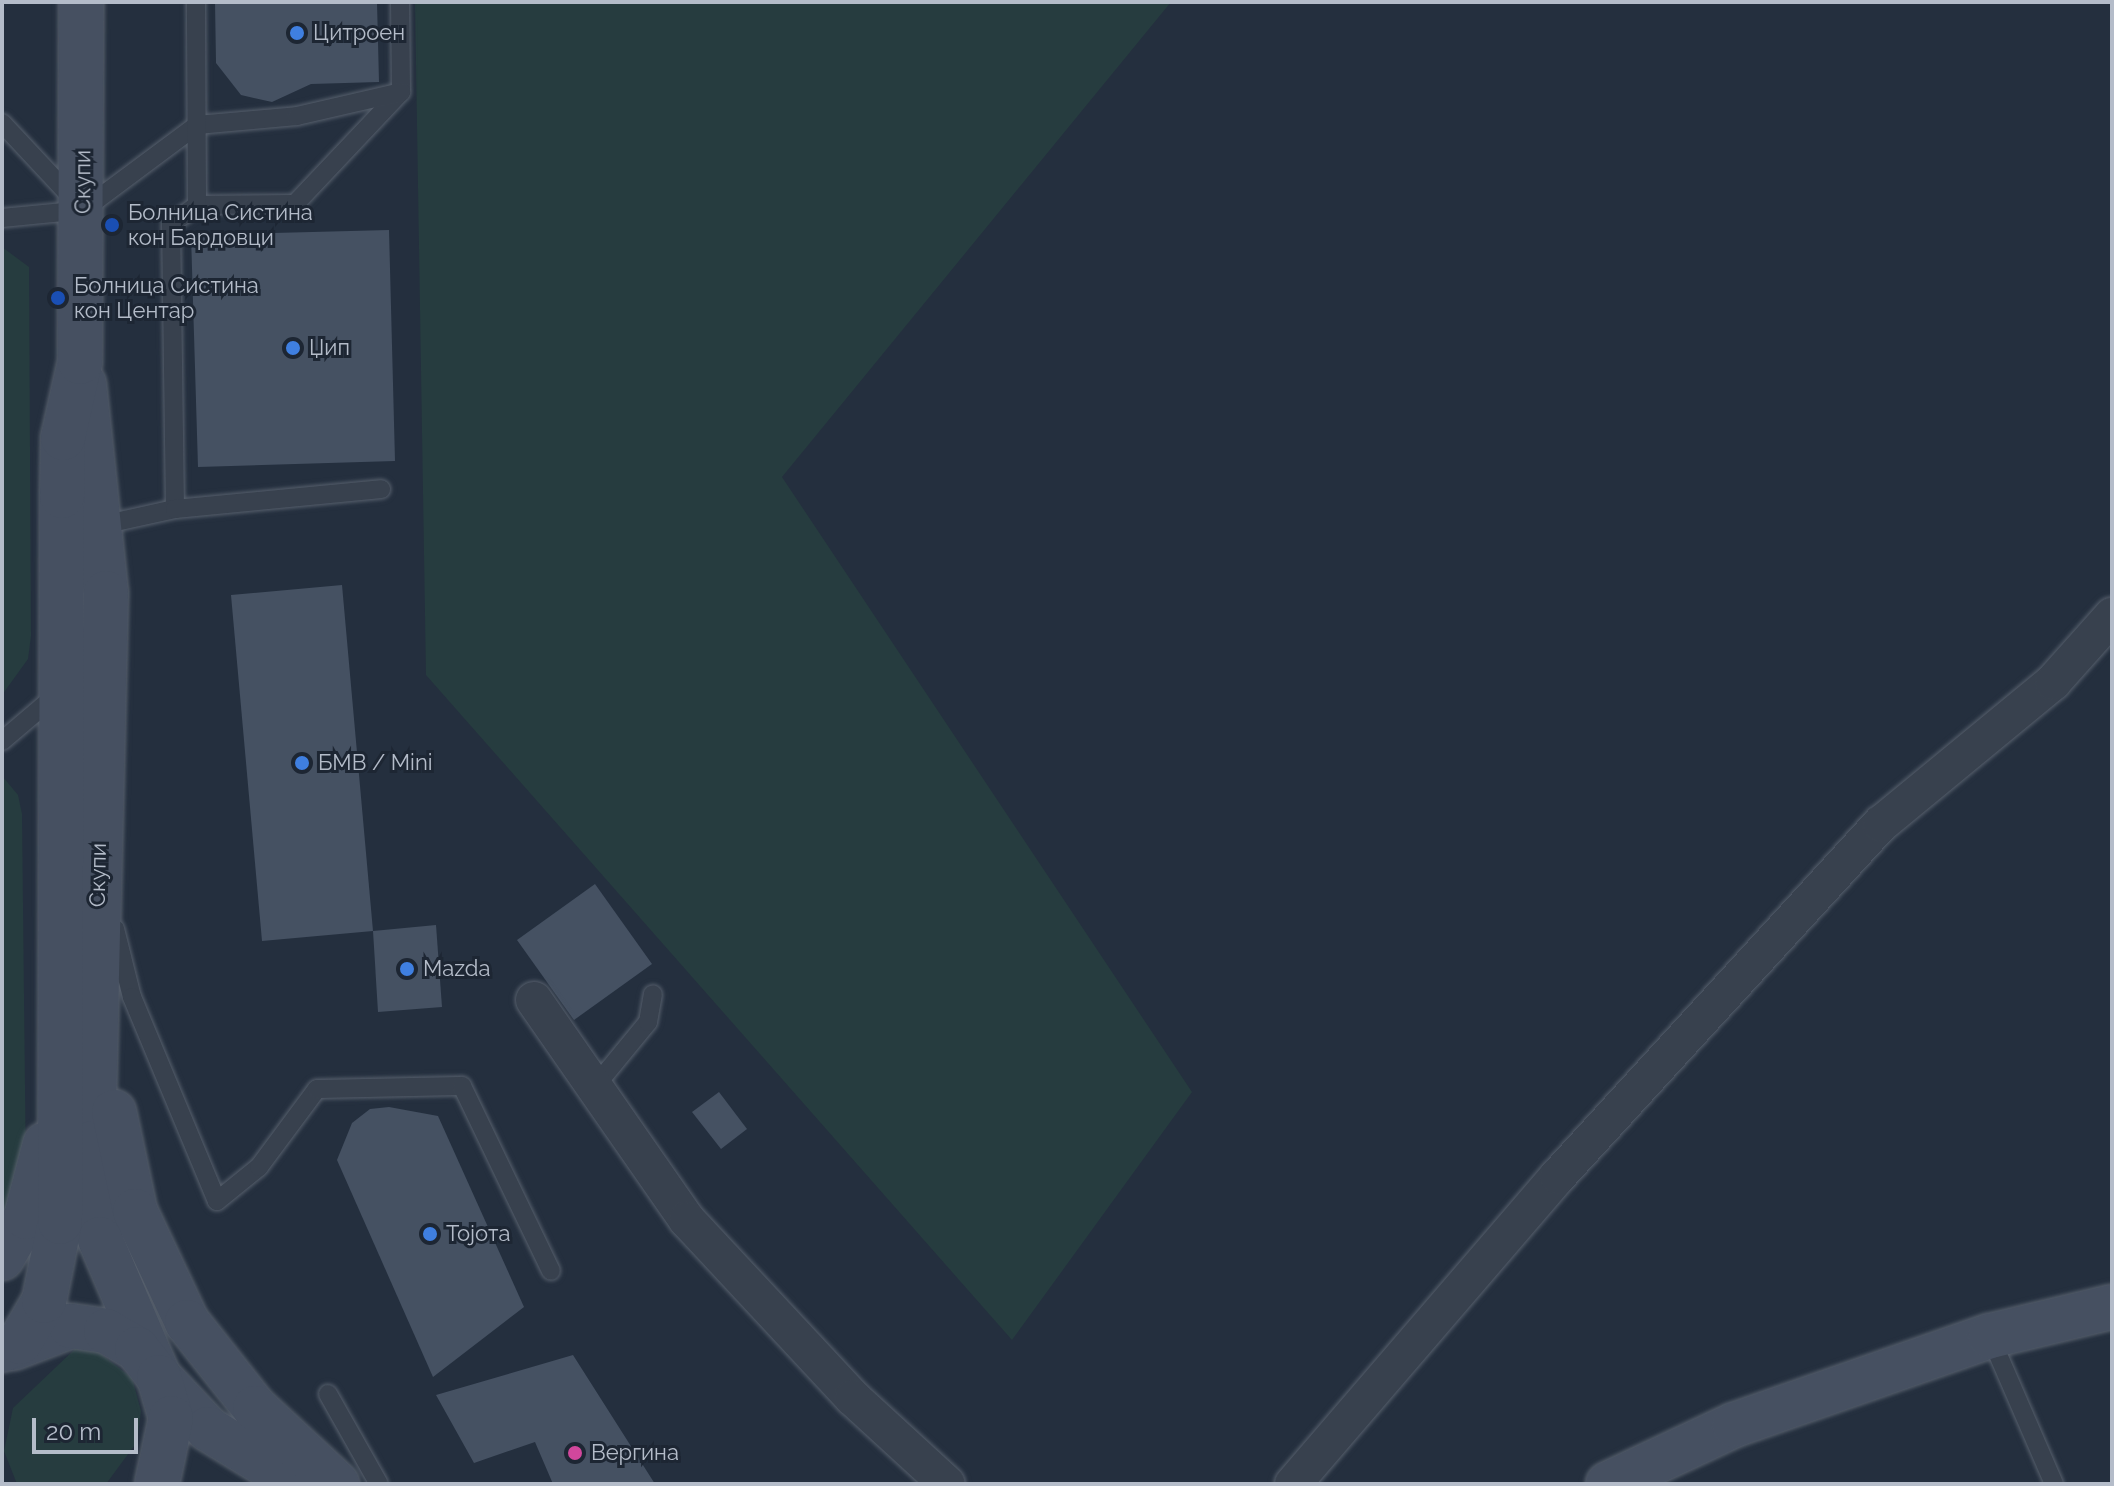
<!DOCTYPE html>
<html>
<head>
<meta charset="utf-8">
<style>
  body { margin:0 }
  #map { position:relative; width:2114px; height:1486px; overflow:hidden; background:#242f3e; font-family:Raleway,sans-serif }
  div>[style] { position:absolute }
  .green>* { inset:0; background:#263c3f }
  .building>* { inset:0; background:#455162 }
  .roads { filter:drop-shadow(0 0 2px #565f6c) drop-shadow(0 0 2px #565f6c) }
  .lane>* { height:18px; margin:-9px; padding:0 9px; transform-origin:9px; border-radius:9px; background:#38414e }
  .street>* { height:36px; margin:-18px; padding:0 18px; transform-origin:18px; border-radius:18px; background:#38414e }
  .secondary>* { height:44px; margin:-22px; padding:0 22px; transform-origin:22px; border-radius:22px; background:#465061 }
  .dots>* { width:22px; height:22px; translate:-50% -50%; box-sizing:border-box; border:4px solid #1d2633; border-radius:50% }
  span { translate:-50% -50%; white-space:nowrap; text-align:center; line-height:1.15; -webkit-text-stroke:6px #1d2633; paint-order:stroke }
  .poi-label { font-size:22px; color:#b4bcc9 }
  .left { translate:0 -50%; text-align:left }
  .street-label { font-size:22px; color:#b4bcc9 }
  .frame { position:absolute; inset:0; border:4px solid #b4bcc9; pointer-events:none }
  .scale { position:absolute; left:32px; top:1418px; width:106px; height:36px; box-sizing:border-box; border:4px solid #b4bcc9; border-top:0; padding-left:10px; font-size:24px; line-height:28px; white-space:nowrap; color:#b4bcc9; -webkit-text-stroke:6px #1d2633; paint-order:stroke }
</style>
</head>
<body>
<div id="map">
  <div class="green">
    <i style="clip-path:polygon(415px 2px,1171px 2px,782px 477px,1192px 1092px,1012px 1340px,426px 675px)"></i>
    <i style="clip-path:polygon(2px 247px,29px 267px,31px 636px,28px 659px,2px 695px)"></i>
    <i style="clip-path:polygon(3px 777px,18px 795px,22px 814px,26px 1177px,2px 1218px)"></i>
    <i style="clip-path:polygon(76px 1348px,97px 1351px,132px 1378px,141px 1411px,137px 1442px,106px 1484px,17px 1484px,4px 1451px,13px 1408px)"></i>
  </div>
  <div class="building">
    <i style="clip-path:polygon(215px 2px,377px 2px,379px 82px,311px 84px,272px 102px,241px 95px,216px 63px)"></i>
    <i style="clip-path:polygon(389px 230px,395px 461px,198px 467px,191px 235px)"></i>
    <i style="clip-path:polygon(342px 585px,373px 931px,262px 941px,231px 595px)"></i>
    <i style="clip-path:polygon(595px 884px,652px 964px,574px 1020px,517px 940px)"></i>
    <i style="clip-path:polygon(436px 925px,442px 1007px,378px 1012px,373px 931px)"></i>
    <i style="clip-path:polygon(719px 1092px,747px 1129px,721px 1149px,692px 1112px)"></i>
    <i style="clip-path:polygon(389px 1107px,438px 1116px,524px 1307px,433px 1377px,337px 1160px,352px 1123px,370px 1109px)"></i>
    <i style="clip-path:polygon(573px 1355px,655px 1484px,553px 1484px,535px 1442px,474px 1463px,436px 1395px)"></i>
  </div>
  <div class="roads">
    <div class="lane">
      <i style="left:2px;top:123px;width:104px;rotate:46.9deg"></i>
      <i style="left:197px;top:205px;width:98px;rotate:-0.6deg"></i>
      <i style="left:295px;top:204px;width:154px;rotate:-46.6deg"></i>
      <i style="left:401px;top:92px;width:90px;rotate:-90.6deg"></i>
      <i style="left:2px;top:218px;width:81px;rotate:-5.6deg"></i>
      <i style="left:83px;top:210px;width:142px;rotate:-36.7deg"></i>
      <i style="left:197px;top:125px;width:100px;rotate:-5.1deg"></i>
      <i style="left:297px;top:116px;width:107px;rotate:-13deg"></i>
      <i style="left:175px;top:509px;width:285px;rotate:-90.8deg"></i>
      <i style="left:171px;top:224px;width:32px;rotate:-36deg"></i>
      <i style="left:197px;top:205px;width:203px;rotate:-90.3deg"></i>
      <i style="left:102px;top:525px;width:75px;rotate:-12.4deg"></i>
      <i style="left:175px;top:509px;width:207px;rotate:-5.5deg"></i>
      <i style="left:2px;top:741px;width:71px;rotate:-40.4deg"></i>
      <i style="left:115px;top:929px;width:70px;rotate:76deg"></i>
      <i style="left:132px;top:997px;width:221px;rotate:67.4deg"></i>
      <i style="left:217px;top:1201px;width:54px;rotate:-39deg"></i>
      <i style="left:259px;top:1167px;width:97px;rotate:-53.4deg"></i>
      <i style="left:317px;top:1089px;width:145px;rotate:-1.2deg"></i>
      <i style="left:462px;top:1086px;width:205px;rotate:64.3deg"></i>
      <i style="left:597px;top:1084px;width:80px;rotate:-50.6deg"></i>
      <i style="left:648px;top:1022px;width:28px;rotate:-80deg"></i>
      <i style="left:1990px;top:1336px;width:161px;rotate:66.6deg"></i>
      <i style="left:328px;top:1394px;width:103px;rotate:60.5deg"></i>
    </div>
    <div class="street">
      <i style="left:534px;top:1000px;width:268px;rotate:55.2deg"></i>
      <i style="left:687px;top:1220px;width:243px;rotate:47deg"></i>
      <i style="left:853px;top:1398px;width:127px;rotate:42.5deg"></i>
      <i style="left:1293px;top:1484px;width:406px;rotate:-49.3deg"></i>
      <i style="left:1558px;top:1176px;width:478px;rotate:-47.5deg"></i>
      <i style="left:1881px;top:824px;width:223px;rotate:-39.5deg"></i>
      <i style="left:2053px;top:682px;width:89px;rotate:-48.2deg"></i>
    </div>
    <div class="secondary">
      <i style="left:84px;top:384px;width:210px;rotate:84deg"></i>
      <i style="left:106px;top:593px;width:550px;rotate:91.35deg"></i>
      <i style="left:93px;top:1143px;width:96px;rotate:85.8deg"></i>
      <i style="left:100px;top:1239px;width:150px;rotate:66.9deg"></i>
      <i style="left:159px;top:1377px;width:71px;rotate:46.7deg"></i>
      <i style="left:208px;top:1429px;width:105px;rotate:31.4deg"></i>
      <i style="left:114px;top:1112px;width:101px;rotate:78deg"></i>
      <i style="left:135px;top:1211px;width:123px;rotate:64.9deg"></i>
      <i style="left:187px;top:1322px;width:110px;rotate:51.7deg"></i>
      <i style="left:255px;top:1408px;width:112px;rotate:42.8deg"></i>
      <i style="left:2px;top:1258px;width:48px;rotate:-59.7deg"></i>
      <i style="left:26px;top:1217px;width:75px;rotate:-75.4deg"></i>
      <i style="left:13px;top:1348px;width:62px;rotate:-20.8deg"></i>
      <i style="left:71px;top:1326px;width:35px;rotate:8deg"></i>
      <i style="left:106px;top:1331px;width:36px;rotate:30deg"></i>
      <i style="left:137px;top:1349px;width:36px;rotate:52deg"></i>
      <i style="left:159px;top:1377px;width:43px;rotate:73.7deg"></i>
      <i style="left:171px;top:1418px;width:67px;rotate:102deg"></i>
      <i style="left:2px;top:1350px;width:20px;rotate:-24deg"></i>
      <i style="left:20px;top:1342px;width:48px;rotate:-59.7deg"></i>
      <i style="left:44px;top:1301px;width:81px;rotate:-78.6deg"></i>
      <i style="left:60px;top:1222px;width:726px;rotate:-89.84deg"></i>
      <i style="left:62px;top:496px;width:58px;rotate:-89deg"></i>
      <i style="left:63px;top:438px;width:78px;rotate:-77.4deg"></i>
      <i style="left:80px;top:362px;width:360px;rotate:-89.8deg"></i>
      <i style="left:1608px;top:1484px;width:139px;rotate:-25.1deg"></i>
      <i style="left:1734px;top:1425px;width:271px;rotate:-19.2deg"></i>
      <i style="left:1990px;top:1336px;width:125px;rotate:-13.4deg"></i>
    </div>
  </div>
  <div class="dots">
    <i style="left:297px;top:33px;background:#3f7fe0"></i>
    <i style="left:112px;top:225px;background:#1a4fb4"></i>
    <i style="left:58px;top:298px;background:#1a4fb4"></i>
    <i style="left:293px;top:348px;background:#3f7fe0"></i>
    <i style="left:302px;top:763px;background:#3f7fe0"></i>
    <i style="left:407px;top:969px;background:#3f7fe0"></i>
    <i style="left:430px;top:1234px;background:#3f7fe0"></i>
    <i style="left:575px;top:1453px;background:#d1479c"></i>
  </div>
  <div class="poi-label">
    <span class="left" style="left:313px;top:33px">Цитроен</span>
    <span class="left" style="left:128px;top:225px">Болница Систина<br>кон Бардовци</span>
    <span class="left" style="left:74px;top:298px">Болница Систина<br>кон Центар</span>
    <span class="left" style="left:309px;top:348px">Џип</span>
    <span class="left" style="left:318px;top:763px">БМВ / Mini</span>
    <span class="left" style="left:423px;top:969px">Mazda</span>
    <span class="left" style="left:446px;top:1234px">Тојота</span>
    <span class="left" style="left:591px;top:1453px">Вергина</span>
  </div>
  <div class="street-label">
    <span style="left:83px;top:182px;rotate:-90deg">Скупи</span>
    <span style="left:98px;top:875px;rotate:-89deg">Скупи</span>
  </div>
  <div class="frame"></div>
  <div class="scale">20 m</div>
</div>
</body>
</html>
